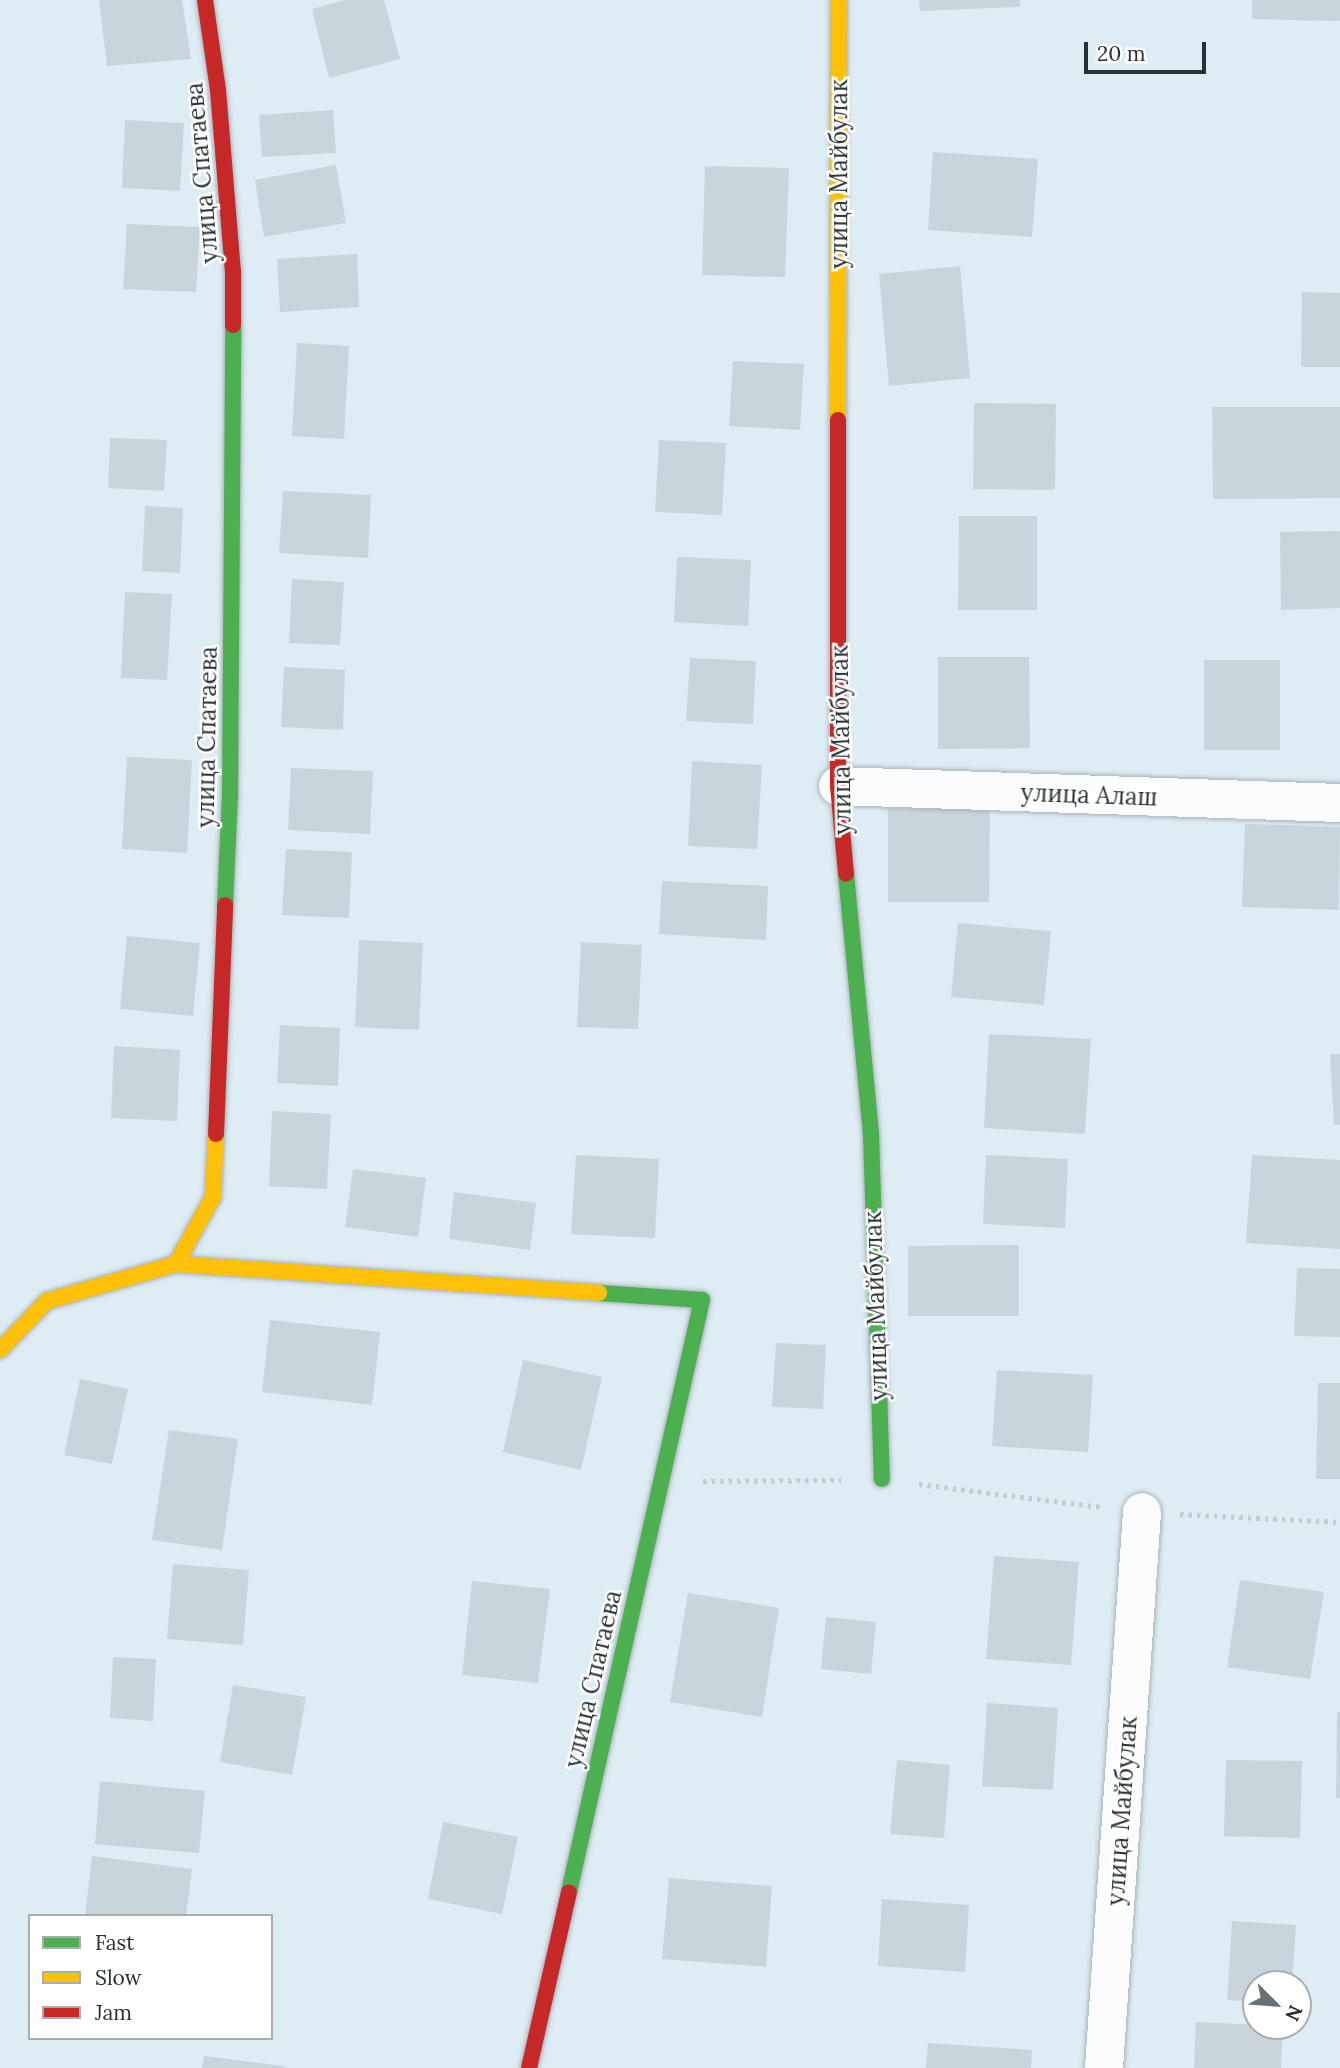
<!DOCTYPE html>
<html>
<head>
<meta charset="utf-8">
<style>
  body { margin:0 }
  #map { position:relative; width:1340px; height:2068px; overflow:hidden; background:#deecf3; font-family:Lora,serif }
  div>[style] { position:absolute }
  .building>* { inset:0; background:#cad5db }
  .path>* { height:4.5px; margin-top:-2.25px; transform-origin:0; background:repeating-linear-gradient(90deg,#c6cbcd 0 3.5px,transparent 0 8.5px) }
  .roads { filter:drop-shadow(0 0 2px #a8b3b9) drop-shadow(0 0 2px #a8b3b9) }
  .street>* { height:38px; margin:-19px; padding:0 19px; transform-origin:19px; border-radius:19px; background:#fafcfd }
  .fast>* { height:16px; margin:-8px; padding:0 8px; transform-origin:8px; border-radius:8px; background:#4caf50 }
  .slow>* { height:16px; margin:-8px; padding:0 8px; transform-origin:8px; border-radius:8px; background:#ffc107 }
  .jam>* { height:16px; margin:-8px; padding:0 8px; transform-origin:8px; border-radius:8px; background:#c62828 }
  span { translate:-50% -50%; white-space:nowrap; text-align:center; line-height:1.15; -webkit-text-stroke:5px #fff; paint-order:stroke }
  .street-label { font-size:24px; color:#273135 }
  .legend { position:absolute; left:28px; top:1914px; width:245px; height:126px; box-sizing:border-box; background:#fff; border:2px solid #a9adae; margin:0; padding:9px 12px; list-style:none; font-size:21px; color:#273135 }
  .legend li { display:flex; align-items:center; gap:14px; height:35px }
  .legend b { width:35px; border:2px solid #a9adae }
  .north { position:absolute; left:1242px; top:1970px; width:70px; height:70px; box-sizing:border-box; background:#fff; border:2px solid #a9adae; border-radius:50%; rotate:115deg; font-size:19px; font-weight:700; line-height:28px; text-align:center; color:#273135 }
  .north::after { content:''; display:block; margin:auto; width:24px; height:32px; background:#677278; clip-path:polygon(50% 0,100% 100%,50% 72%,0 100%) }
  .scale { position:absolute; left:1084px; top:42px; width:122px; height:32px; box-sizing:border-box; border:4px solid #273135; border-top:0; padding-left:9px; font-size:21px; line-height:24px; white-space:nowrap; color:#273135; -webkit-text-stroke:5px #fff; paint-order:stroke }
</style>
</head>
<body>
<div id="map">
  <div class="building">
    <i style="clip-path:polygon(99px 0,182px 0,191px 59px,107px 66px)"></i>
    <i style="clip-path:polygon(345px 0,384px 0,400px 59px,329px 78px,312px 9px)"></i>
    <i style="clip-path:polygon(919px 0,1020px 0,1020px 7px,920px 11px)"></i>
    <i style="clip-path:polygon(1252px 0,1340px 0,1340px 21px,1252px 19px)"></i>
    <i style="clip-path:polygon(333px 110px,336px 153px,262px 157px,259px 115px)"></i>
    <i style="clip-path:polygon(125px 120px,184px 123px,180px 191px,122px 188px)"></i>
    <i style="clip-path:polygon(933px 152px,1038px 159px,1032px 237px,928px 230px)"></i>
    <i style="clip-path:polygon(336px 165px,346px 223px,264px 237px,255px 180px)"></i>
    <i style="clip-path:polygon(705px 166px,789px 168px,785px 277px,702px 275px)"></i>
    <i style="clip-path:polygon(127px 224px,200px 227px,196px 292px,123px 289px)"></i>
    <i style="clip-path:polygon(357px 254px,359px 307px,280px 312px,277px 259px)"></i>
    <i style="clip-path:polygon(960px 266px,970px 378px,889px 386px,879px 274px)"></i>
    <i style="clip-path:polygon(1302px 292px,1340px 293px,1340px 367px,1301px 367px)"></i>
    <i style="clip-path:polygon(297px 343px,349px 346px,344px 439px,292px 436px)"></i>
    <i style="clip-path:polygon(733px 361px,804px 364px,800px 430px,729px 426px)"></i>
    <i style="clip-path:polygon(974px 403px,1056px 404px,1055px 490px,973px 489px)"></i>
    <i style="clip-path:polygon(1212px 407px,1340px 407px,1340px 498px,1213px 499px)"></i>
    <i style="clip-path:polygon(110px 438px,167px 440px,164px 491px,108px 488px)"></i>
    <i style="clip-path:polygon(659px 440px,726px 443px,722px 515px,655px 512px)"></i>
    <i style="clip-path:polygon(283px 491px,371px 495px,368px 558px,279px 553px)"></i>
    <i style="clip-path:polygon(145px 506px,183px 508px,180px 573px,142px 571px)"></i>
    <i style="clip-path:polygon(959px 516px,1037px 516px,1037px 610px,958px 610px)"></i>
    <i style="clip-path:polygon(1340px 531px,1340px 608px,1281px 610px,1280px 532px)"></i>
    <i style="clip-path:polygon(677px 557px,751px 560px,748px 626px,674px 622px)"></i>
    <i style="clip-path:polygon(292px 579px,344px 582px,340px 645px,289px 643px)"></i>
    <i style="clip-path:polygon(125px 592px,172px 594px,167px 680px,121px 678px)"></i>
    <i style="clip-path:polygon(938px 657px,1029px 657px,1030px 748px,938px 749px)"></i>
    <i style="clip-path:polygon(690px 658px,756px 661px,753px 724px,686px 721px)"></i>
    <i style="clip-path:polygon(1204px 660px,1280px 660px,1280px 750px,1204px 750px)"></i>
    <i style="clip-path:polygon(284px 667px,345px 670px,343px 730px,281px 727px)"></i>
    <i style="clip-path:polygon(127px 757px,192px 760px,187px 853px,122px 849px)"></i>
    <i style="clip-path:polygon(692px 761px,762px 765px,757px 849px,688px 846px)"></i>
    <i style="clip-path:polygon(291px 768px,373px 771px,370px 834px,288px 830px)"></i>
    <i style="clip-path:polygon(888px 808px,990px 808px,989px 902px,888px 902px)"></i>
    <i style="clip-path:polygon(1245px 824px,1340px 827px,1339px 910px,1242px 907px)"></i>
    <i style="clip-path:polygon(286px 849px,352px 852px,349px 918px,282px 915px)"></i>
    <i style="clip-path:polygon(662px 881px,768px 886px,766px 940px,659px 934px)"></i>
    <i style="clip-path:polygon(958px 923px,1051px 931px,1044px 1005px,951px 997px)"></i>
    <i style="clip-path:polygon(127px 936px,200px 943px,193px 1016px,120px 1009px)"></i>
    <i style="clip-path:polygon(359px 940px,423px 943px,419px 1030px,355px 1027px)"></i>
    <i style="clip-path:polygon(581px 942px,642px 945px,638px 1029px,577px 1027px)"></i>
    <i style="clip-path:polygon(280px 1025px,340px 1028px,338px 1086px,277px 1083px)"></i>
    <i style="clip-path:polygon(989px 1034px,1091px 1039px,1085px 1134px,984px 1128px)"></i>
    <i style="clip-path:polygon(114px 1046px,180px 1050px,177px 1121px,111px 1118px)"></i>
    <i style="clip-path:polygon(1330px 1054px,1340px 1054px,1340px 1125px,1334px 1125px)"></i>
    <i style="clip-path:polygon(272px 1111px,331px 1114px,327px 1189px,269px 1186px)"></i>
    <i style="clip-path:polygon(576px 1155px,659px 1159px,655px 1238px,571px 1234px)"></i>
    <i style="clip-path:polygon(986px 1155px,1068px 1159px,1065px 1228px,983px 1224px)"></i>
    <i style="clip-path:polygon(1252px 1155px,1340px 1160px,1340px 1249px,1246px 1243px)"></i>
    <i style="clip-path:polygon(353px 1169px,426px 1178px,418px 1237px,345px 1227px)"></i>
    <i style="clip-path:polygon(454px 1192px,536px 1203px,530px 1250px,449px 1239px)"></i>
    <i style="clip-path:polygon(1019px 1245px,1019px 1316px,908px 1316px,908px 1246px)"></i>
    <i style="clip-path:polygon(1297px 1268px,1340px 1269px,1340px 1337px,1294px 1336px)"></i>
    <i style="clip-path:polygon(270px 1320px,380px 1332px,372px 1405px,262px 1392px)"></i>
    <i style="clip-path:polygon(776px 1343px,826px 1345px,823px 1409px,772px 1407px)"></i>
    <i style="clip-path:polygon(523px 1360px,602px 1377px,581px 1470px,503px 1452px)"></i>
    <i style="clip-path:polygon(997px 1370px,1093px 1375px,1088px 1452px,992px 1446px)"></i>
    <i style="clip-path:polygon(80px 1379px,128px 1389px,112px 1464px,64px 1455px)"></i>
    <i style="clip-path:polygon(1318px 1383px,1340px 1383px,1340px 1479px,1316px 1479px)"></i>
    <i style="clip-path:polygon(169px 1430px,238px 1439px,222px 1550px,152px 1540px)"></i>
    <i style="clip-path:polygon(994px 1556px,1079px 1562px,1071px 1665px,986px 1659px)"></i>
    <i style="clip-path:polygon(173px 1564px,249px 1570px,243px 1645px,167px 1639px)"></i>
    <i style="clip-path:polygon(1240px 1580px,1324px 1592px,1310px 1679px,1227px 1667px)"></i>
    <i style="clip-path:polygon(472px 1581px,550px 1589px,538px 1683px,462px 1675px)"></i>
    <i style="clip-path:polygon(688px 1593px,779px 1608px,762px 1717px,670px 1702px)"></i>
    <i style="clip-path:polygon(826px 1617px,876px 1622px,871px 1674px,821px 1669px)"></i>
    <i style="clip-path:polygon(113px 1657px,156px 1659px,153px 1721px,110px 1718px)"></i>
    <i style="clip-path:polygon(233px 1685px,306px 1697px,292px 1775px,220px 1762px)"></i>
    <i style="clip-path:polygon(987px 1703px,1058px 1708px,1053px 1790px,982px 1786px)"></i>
    <i style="clip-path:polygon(1337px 1712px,1340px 1712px,1340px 1798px,1336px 1798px)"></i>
    <i style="clip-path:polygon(897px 1760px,950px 1765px,944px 1838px,890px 1834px)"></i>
    <i style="clip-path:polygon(1226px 1760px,1302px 1761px,1300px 1838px,1224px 1836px)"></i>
    <i style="clip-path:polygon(100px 1781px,205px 1791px,199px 1853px,95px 1844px)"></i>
    <i style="clip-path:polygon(443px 1822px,518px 1837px,502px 1914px,428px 1899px)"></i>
    <i style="clip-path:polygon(92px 1856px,192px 1869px,186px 1916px,85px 1916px)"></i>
    <i style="clip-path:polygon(669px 1878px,772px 1886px,766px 1967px,662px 1959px)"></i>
    <i style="clip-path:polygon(882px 1899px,969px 1905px,965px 1972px,878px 1966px)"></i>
    <i style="clip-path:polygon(1232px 1921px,1296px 1925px,1292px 1984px,1256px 1984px,1256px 2002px,1227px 2000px)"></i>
    <i style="clip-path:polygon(1196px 2022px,1283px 2026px,1281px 2068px,1194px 2068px)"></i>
    <i style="clip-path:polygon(928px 2043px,1032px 2050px,1031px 2068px,926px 2068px)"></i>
    <i style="clip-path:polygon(204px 2056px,284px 2066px,284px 2068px,202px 2068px)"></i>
  </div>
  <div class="path">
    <i style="left:703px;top:1481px;width:138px;rotate:-0.4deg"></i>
    <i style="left:919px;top:1484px;width:184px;rotate:7.2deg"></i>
    <i style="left:1180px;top:1514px;width:160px;rotate:2.9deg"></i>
  </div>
  <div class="roads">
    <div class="street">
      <i style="left:838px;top:786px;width:502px;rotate:1.94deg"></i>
      <i style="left:1104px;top:2068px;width:557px;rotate:-86.09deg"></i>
    </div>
    <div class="fast">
      <i style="left:846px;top:874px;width:261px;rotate:84.5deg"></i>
      <i style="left:871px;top:1134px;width:345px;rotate:88.2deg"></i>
      <i style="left:225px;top:905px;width:110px;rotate:-87.4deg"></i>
      <i style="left:230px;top:795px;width:470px;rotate:-89.6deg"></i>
      <i style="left:569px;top:1892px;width:607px;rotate:-77.34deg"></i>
      <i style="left:702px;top:1300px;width:103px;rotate:-176.1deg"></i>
    </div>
    <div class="slow">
      <i style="left:838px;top:420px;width:420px;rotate:-89.9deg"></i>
      <i style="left:176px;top:1264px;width:424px;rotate:3.9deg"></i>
      <i style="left:0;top:1350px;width:68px;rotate:-46.2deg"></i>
      <i style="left:47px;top:1301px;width:134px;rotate:-16deg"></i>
      <i style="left:176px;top:1264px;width:77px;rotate:-61.1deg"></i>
      <i style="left:213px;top:1197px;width:63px;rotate:-87.3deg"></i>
    </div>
    <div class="jam">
      <i style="left:205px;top:0;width:91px;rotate:81.8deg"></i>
      <i style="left:218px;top:90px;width:182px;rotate:85.3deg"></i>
      <i style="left:233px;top:271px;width:54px;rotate:90deg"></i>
      <i style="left:838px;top:420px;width:366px;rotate:90deg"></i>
      <i style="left:838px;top:786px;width:88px;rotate:84.8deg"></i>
      <i style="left:216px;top:1134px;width:229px;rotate:-87.7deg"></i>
      <i style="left:529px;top:2068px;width:180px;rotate:-77.2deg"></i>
    </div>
  </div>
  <div class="street-label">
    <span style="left:202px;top:173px;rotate:-95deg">улица Спатаева</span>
    <span style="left:839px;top:174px;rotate:-90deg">улица Майбулак</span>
    <span style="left:207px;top:737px;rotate:-89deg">улица Спатаева</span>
    <span style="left:841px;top:740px;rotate:-91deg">улица Майбулак</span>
    <span style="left:1089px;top:795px;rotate:2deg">улица Алаш</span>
    <span style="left:876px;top:1306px;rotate:-92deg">улица Майбулак</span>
    <span style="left:593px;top:1679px;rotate:-77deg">улица Спатаева</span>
    <span style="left:1122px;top:1811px;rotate:-86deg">улица Майбулак</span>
  </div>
  <ul class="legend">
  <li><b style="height:9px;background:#4caf50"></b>Fast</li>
  <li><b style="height:9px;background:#ffc107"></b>Slow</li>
  <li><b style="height:9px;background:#c62828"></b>Jam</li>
  </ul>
  <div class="north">N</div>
  <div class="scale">20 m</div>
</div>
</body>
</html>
